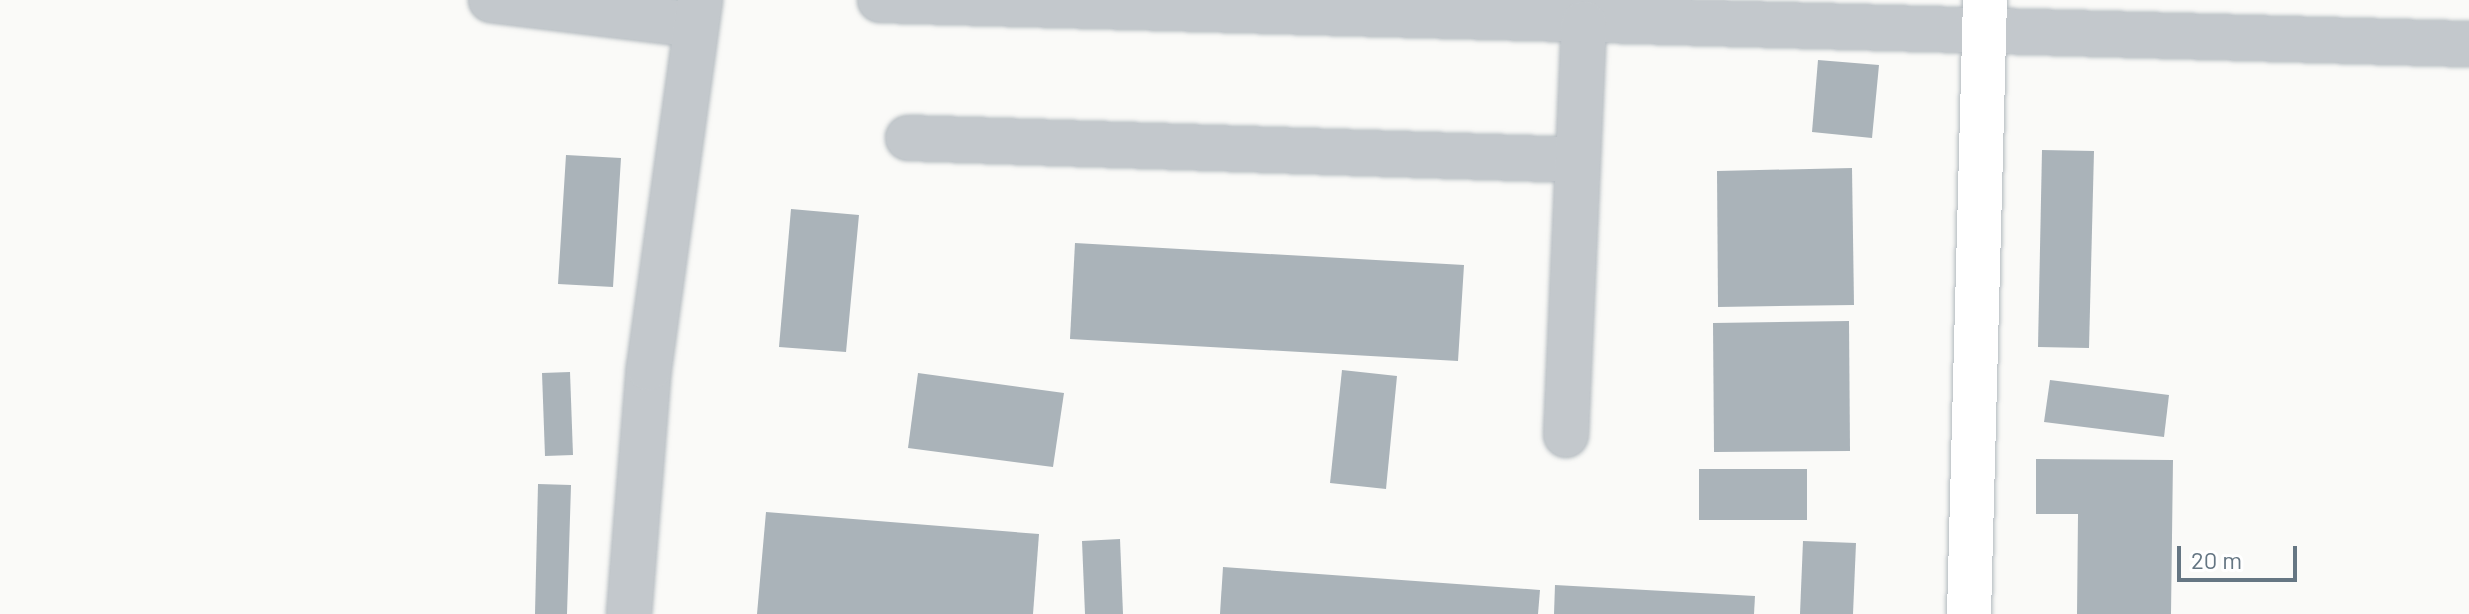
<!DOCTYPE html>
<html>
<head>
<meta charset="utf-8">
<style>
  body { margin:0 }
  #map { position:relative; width:2469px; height:614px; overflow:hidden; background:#fafaf8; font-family:Barlow,sans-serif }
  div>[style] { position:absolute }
  .building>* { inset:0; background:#aab3b9 }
  .roads { filter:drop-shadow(0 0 2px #b3babf) drop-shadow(0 0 2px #b3babf) }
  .street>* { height:44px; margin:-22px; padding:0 22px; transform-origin:22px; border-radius:22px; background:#c3c8cc }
  .secondary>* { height:44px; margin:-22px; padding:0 22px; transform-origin:22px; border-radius:22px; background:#fff }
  span { translate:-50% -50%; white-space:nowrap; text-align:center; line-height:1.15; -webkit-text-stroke:8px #fff; paint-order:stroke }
  .scale { position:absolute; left:2177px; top:546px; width:120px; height:36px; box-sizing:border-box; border:4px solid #657683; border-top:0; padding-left:10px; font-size:24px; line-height:28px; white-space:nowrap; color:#657683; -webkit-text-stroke:6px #fff; paint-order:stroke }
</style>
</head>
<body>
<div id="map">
  <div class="building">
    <i style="clip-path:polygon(1818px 60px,1879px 65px,1872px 138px,1812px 132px)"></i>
    <i style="clip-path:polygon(2042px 150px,2094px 151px,2089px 348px,2038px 347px)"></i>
    <i style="clip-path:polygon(566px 155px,621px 158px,613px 287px,558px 284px)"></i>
    <i style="clip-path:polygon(1852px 168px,1854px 305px,1718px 307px,1717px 171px)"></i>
    <i style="clip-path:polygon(791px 209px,859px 215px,846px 352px,779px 347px)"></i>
    <i style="clip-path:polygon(1075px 243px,1464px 265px,1458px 361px,1070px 339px)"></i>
    <i style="clip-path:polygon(1849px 321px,1850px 451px,1714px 452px,1713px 323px)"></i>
    <i style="clip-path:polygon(1342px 370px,1397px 376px,1386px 489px,1330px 483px)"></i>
    <i style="clip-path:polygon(570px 372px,573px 455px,545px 456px,542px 373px)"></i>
    <i style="clip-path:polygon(918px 373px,1064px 393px,1053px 467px,908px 448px)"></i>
    <i style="clip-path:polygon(2050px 380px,2169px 395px,2164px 437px,2044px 422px)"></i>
    <i style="clip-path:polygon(2036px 459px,2173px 460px,2171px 614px,2077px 614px,2078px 514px,2036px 514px)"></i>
    <i style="clip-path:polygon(1699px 469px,1807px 469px,1807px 520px,1699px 520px)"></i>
    <i style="clip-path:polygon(538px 484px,571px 485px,567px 614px,535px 614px)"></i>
    <i style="clip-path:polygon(766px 512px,1039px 534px,1033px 614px,757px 614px)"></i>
    <i style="clip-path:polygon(1120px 539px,1123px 614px,1085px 614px,1082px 541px)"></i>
    <i style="clip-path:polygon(1803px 541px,1856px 543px,1853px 614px,1800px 614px)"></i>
    <i style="clip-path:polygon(1223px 567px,1540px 590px,1538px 614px,1220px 614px)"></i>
    <i style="clip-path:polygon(1555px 585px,1755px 596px,1754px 614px,1554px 614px)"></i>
  </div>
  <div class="roads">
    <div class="street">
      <i style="left:491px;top:0;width:206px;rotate:7deg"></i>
      <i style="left:880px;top:0;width:1590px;rotate:1.59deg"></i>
      <i style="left:908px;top:138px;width:670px;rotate:1.88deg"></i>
      <i style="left:1566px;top:435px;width:412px;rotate:-87.5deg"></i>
      <i style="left:629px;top:614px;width:247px;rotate:-85.4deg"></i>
      <i style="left:649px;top:368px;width:372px;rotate:-82.1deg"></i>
    </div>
    <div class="secondary">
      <i style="left:1969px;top:614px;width:614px;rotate:-88.51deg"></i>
    </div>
  </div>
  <div class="scale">20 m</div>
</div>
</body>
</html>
